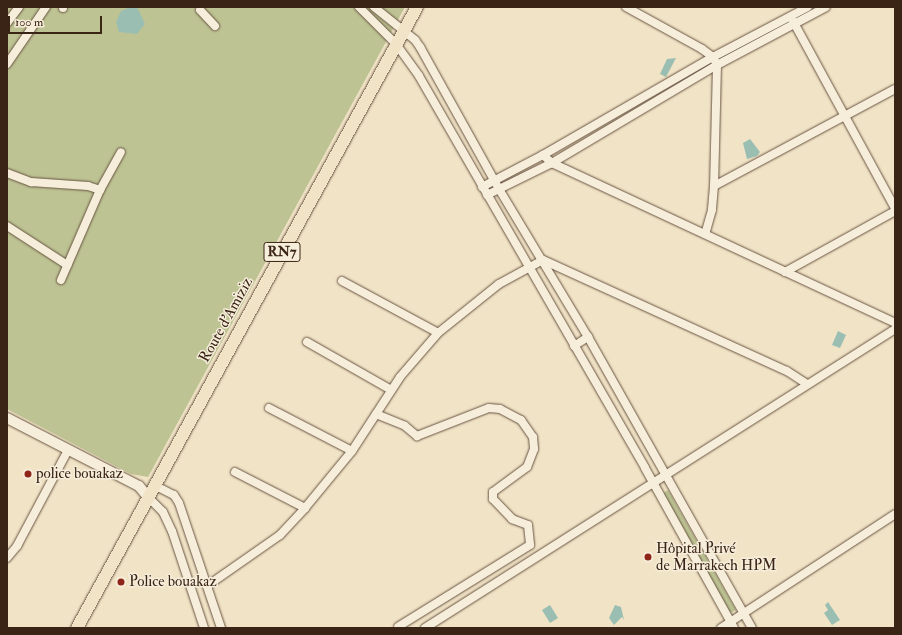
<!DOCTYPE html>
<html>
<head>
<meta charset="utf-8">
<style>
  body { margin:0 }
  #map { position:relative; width:902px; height:635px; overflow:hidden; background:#f1e3c6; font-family:"IM FELL Double Pica",serif }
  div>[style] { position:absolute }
  .green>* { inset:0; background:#bdc393 }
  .water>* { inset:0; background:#9bbeb3 }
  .roads { filter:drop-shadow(0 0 1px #685441) drop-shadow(0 0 1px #685441) }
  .minor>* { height:8px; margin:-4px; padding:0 4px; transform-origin:4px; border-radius:4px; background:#f6edda }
  .tertiary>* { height:10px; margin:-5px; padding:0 5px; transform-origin:5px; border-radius:5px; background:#f6edda }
  .primary>* { height:12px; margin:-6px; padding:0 6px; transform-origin:6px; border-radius:6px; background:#f1e3c6 }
  .dots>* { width:11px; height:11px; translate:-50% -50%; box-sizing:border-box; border:2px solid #f6edda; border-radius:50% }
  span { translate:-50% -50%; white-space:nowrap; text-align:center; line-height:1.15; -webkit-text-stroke:3px #f6edda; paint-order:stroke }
  .shield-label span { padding:1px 3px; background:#f6edda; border:1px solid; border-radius:3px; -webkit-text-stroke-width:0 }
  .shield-label { font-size:14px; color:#3a2415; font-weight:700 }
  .street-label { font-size:15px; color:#3a2415 }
  .poi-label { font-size:15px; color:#3a2415 }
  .left { translate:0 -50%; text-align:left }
  .frame { position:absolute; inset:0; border:8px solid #3a2415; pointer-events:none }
  .scale { position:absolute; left:8px; top:16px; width:94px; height:18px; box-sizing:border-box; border:2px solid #3a2415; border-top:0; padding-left:5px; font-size:12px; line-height:14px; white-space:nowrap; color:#3a2415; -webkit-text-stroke:3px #f6edda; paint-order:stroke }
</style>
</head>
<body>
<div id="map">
  <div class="green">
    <i style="clip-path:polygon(7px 7px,405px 7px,148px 477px,131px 474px,7px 409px)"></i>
    <i style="clip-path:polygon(668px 490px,736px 610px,730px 613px,662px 494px)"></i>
  </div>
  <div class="water">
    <i style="clip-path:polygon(130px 7px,137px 7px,145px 24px,137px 34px,119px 32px,116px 22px,121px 11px)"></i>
    <i style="clip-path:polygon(676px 58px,666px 77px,660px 74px,667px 59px)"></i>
    <i style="clip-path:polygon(750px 139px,760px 152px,757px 156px,747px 159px,743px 143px)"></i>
    <i style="clip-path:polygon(838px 331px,846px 335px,840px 348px,832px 345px)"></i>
    <i style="clip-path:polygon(828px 602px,840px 620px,832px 625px,824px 613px,828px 610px,825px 605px)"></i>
    <i style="clip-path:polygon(550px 605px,558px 618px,550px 623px,542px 610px)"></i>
    <i style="clip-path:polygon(615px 605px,621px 607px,624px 620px,622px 617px,614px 625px,609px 618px)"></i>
  </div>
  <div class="roads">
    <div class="minor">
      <i style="left:359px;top:7px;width:52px;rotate:45deg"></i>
      <i style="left:396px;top:44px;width:39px;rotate:54deg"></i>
      <i style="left:419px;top:76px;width:452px;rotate:60deg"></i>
      <i style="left:645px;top:468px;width:183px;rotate:60.9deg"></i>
      <i style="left:374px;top:7px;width:53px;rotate:38.8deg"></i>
      <i style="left:415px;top:40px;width:9px;rotate:54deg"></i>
      <i style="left:420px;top:47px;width:162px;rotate:60.9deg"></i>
      <i style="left:499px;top:189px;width:173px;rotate:59deg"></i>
      <i style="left:588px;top:337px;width:334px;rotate:60.6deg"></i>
      <i style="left:626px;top:7px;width:87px;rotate:28.9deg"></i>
      <i style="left:702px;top:49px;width:14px;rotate:36deg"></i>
      <i style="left:713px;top:57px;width:9px;rotate:63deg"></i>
      <i style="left:717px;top:65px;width:121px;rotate:91.4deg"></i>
      <i style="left:714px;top:186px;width:24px;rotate:95deg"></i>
      <i style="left:712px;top:210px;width:25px;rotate:106deg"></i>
      <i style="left:63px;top:8px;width:1px;rotate:-90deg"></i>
      <i style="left:200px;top:10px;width:22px;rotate:47deg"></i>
      <i style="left:793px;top:21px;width:213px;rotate:61.4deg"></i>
      <i style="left:7px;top:23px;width:20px;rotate:-53deg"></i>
      <i style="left:7px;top:64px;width:69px;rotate:-55.6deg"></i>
      <i style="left:543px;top:155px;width:12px;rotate:42deg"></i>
      <i style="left:552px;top:163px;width:378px;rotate:25deg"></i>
      <i style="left:7px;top:173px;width:26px;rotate:21deg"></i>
      <i style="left:31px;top:182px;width:57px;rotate:4deg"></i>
      <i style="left:88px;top:186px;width:13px;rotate:18deg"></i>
      <i style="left:714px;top:186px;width:205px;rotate:-28.2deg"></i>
      <i style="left:482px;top:187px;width:69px;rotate:-27.7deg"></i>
      <i style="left:543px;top:155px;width:196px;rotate:-30deg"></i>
      <i style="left:713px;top:57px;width:107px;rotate:-27.8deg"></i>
      <i style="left:487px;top:195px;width:72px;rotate:-26.2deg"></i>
      <i style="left:552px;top:163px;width:192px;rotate:-30.7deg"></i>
      <i style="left:717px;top:65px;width:123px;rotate:-28deg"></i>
      <i style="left:7px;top:226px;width:72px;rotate:33deg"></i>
      <i style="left:785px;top:272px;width:126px;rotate:-29deg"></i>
      <i style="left:61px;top:280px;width:98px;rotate:-66.6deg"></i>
      <i style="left:100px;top:190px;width:43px;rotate:-61.1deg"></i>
      <i style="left:342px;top:281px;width:109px;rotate:28.4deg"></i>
      <i style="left:307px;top:342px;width:97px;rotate:29.7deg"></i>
      <i style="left:574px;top:346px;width:17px;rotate:-33deg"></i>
      <i style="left:269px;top:408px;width:93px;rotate:27.4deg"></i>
      <i style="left:376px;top:414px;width:31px;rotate:22deg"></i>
      <i style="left:405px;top:426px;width:16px;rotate:40deg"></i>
      <i style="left:417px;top:436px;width:77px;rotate:-21.3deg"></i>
      <i style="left:489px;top:408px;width:11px;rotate:5deg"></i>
      <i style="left:500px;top:409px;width:24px;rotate:28deg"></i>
      <i style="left:521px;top:420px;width:21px;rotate:55deg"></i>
      <i style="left:533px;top:437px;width:12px;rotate:85deg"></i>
      <i style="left:534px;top:449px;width:19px;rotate:111deg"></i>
      <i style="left:527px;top:467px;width:42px;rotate:143.7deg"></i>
      <i style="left:493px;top:492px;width:7px;rotate:90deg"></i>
      <i style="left:493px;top:499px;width:28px;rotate:46deg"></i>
      <i style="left:512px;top:519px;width:17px;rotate:21deg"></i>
      <i style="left:528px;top:525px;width:20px;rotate:84deg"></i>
      <i style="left:530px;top:545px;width:155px;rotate:148.2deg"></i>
      <i style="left:235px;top:472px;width:79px;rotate:27.2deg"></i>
      <i style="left:154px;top:485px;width:22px;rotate:27deg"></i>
      <i style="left:174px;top:495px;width:9px;rotate:58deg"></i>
      <i style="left:179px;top:503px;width:132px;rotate:71.4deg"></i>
      <i style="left:148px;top:497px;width:21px;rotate:45deg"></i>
      <i style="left:163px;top:512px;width:21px;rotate:65deg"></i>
      <i style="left:172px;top:531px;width:102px;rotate:71.7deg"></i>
      <i style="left:7px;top:558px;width:16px;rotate:-50deg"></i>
      <i style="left:17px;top:546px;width:109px;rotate:-62deg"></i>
      <i style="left:207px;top:586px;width:89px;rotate:-34.9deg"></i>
      <i style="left:280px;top:535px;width:37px;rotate:-47deg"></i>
      <i style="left:305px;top:508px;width:74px;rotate:-50.5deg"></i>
      <i style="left:352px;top:451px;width:88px;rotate:-57deg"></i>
      <i style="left:400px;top:377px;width:58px;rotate:-49.2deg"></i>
      <i style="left:438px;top:333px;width:78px;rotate:-38.8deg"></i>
      <i style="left:499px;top:284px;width:50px;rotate:-28.6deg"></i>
      <i style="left:543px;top:260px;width:268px;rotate:24.5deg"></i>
      <i style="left:787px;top:371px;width:24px;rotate:33deg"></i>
      <i style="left:425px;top:628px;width:557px;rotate:-32.46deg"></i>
      <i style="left:721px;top:628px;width:208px;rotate:-33.2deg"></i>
    </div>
    <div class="tertiary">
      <i style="left:7px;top:418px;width:148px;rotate:27.3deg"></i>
      <i style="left:139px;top:486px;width:14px;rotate:51deg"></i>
    </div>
    <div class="primary">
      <i style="left:77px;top:628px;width:708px;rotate:-61.3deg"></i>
    </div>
  </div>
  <div class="dots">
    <i style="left:28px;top:474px;background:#8f2418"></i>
    <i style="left:648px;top:557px;background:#8f2418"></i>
    <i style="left:121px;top:582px;background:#8f2418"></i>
  </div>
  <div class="shield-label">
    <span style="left:282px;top:252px">RN7</span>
  </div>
  <div class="street-label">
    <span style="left:226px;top:320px;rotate:-61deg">Route d'Amiziz</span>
  </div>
  <div class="poi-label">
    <span class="left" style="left:36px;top:474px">police bouakaz</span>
    <span class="left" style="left:656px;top:557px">Hôpital Privé<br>de Marrakech HPM</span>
    <span class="left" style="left:129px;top:582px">Police bouakaz</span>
  </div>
  <div class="frame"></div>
  <div class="scale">100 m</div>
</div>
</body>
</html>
